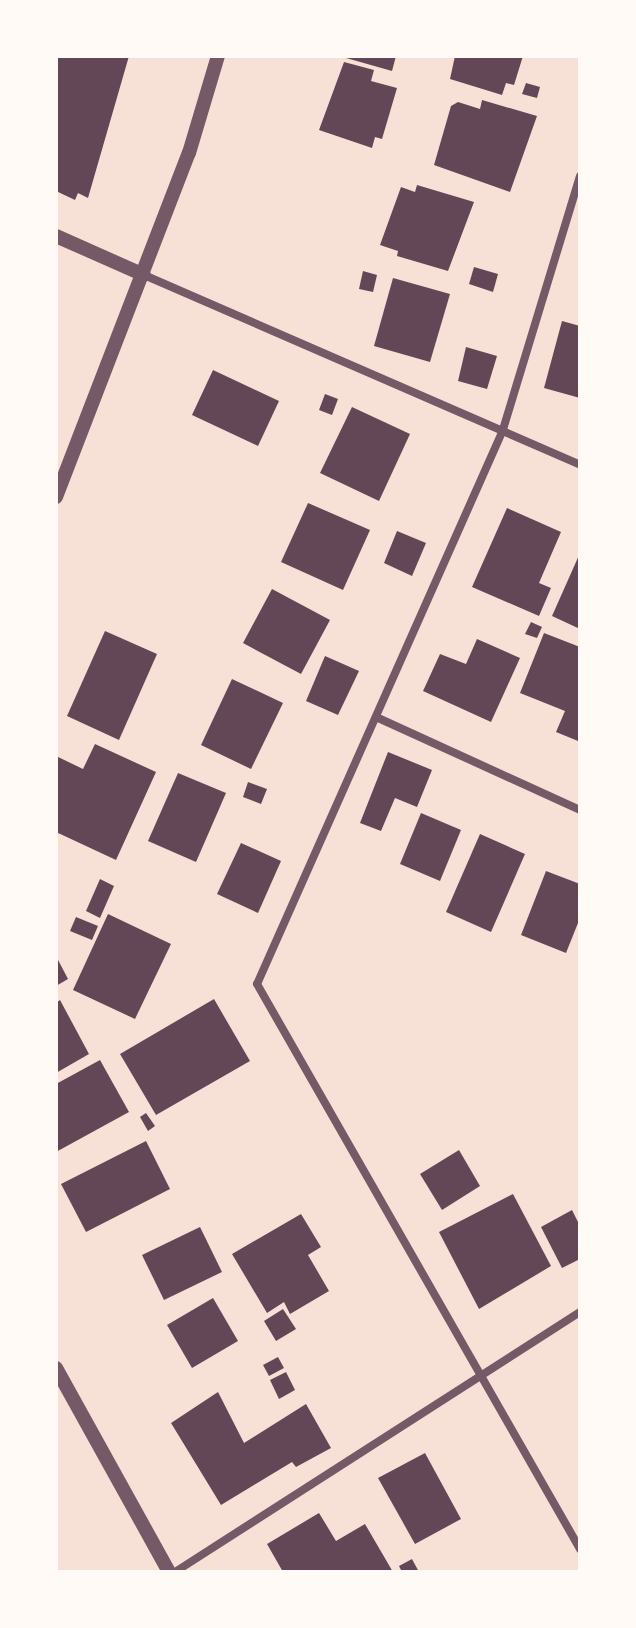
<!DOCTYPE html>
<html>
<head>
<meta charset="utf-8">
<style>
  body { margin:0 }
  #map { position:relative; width:636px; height:1628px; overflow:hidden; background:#f7e1d7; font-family:"Sofia Sans Condensed",sans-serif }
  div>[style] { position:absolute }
  .building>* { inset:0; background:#644757 }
  .minor>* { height:8px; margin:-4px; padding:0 4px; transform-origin:4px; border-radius:4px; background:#755966 }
  .tertiary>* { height:14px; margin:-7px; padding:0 7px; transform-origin:7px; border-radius:7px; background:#755966 }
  span { translate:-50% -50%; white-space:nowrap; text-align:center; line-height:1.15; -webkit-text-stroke:8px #fffaf5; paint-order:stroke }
  .frame { position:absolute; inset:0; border:58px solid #fffaf5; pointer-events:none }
</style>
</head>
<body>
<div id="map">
  <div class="building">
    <i style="clip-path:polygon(56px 56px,129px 56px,88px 198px,78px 193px,75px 200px,56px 191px)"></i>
    <i style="clip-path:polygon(339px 56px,396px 56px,392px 71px)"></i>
    <i style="clip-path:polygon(455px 56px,523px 56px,514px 85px,506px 83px,502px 95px,450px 79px)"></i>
    <i style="clip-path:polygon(344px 62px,374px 70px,371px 81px,397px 88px,382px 139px,375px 137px,372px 148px,319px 130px)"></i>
    <i style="clip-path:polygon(526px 83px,540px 87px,537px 98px,522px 94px)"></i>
    <i style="clip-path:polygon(482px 100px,537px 116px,510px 192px,434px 165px,451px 106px,458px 102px,480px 109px)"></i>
    <i style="clip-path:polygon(417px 185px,474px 202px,448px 271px,397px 256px,398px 251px,380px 245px,401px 187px,415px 192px)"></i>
    <i style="clip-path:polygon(474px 267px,498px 274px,493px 292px,469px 284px)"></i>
    <i style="clip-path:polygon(363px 271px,377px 275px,373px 292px,359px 289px)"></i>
    <i style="clip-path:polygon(393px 278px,450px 294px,430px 362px,374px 346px)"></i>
    <i style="clip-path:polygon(562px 321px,580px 326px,580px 398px,544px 388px)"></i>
    <i style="clip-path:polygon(466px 347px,497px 356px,487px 389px,458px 381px)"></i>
    <i style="clip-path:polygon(213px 370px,279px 401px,258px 446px,192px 415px)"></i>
    <i style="clip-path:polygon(325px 394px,338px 399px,332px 415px,319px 410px)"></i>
    <i style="clip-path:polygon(352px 407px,410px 434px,379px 501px,320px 473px)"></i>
    <i style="clip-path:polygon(308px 503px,370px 530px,343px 590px,281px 562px)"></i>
    <i style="clip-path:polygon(507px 508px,561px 532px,539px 583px,551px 588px,539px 616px,472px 587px)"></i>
    <i style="clip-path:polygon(397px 531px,426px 543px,412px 576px,384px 563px)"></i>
    <i style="clip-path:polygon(580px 553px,580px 629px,552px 616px)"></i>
    <i style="clip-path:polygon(272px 589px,330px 620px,301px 674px,243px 643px)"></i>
    <i style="clip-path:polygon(531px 622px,542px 627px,537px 638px,525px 634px)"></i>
    <i style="clip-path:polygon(105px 631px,157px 654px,119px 740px,67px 716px)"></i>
    <i style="clip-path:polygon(544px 633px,580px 647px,578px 741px,556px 732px,565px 711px,520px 693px)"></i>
    <i style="clip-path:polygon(477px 639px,520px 658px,491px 722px,423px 691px,440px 654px,466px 664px)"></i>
    <i style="clip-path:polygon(325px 656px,359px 671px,338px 715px,306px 701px)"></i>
    <i style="clip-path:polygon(232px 679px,283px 703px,251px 769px,201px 745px)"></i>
    <i style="clip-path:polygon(95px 744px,156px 772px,116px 860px,56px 832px,56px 756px,83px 769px)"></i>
    <i style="clip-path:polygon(388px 752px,432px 770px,417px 807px,395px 798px,381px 831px,360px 823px)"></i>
    <i style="clip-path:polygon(178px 773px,226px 793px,196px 862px,148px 841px)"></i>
    <i style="clip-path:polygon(248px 782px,267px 789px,261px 804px,243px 797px)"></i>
    <i style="clip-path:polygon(421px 813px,461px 830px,440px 881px,400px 864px)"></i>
    <i style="clip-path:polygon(480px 834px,525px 854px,491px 932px,446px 912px)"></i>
    <i style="clip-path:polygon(241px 843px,281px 861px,258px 913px,217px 894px)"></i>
    <i style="clip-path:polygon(546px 871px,580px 884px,580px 918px,566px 953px,521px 935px)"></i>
    <i style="clip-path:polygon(100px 879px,114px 886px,100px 918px,86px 911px)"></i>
    <i style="clip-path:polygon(108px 914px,171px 944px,135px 1019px,73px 990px)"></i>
    <i style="clip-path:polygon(76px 917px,98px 926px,92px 940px,70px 931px)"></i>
    <i style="clip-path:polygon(56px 956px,68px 979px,56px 986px)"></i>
    <i style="clip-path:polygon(214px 999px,250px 1061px,156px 1115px,120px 1054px)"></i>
    <i style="clip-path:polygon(60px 1000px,89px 1054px,56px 1073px,56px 1003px)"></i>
    <i style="clip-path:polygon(100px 1060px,129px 1112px,56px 1152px,56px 1084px)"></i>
    <i style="clip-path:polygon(146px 1113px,155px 1126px,148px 1131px,140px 1117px)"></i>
    <i style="clip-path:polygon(146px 1141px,170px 1189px,86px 1232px,61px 1184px)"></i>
    <i style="clip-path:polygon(459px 1150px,480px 1186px,442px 1210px,420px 1174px)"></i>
    <i style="clip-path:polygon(513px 1194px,551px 1266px,479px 1309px,439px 1232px)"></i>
    <i style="clip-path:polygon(572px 1210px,580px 1226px,580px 1259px,562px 1268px,541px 1227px)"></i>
    <i style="clip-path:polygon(301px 1214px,321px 1247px,308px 1255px,329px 1291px,290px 1314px,284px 1302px,267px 1313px,232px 1254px)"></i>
    <i style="clip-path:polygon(200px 1227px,222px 1272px,164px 1300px,142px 1255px)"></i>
    <i style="clip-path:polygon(213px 1298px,238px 1341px,192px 1368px,167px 1325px)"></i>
    <i style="clip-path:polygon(283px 1309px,296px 1329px,276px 1341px,264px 1321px)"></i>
    <i style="clip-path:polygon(278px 1357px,284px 1368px,269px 1376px,263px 1365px)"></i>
    <i style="clip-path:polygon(286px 1372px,295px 1390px,279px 1399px,270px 1380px)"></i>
    <i style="clip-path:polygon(218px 1392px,244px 1443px,306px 1404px,331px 1448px,296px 1467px,292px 1462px,221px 1505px,171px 1423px)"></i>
    <i style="clip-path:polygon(425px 1453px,461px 1519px,415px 1544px,378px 1478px)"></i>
    <i style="clip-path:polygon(319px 1513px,336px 1541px,365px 1524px,393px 1572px,283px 1572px,267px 1544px)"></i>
    <i style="clip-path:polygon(412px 1559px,419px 1572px,402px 1572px,399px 1566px)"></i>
  </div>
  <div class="minor">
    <i style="left:580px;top:176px;width:265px;rotate:106.9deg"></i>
    <i style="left:503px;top:430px;width:606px;rotate:113.94deg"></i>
    <i style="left:257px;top:984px;width:651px;rotate:60.24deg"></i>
    <i style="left:144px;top:275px;width:476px;rotate:23.5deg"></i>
    <i style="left:376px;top:717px;width:224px;rotate:24.5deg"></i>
    <i style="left:175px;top:1572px;width:481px;rotate:-32.7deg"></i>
  </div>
  <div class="tertiary">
    <i style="left:56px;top:236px;width:96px;rotate:23.9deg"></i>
    <i style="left:56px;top:497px;width:369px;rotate:-68.9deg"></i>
    <i style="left:189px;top:153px;width:101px;rotate:-73.4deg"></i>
    <i style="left:56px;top:1368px;width:233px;rotate:61deg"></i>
  </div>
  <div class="frame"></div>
</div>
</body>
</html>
